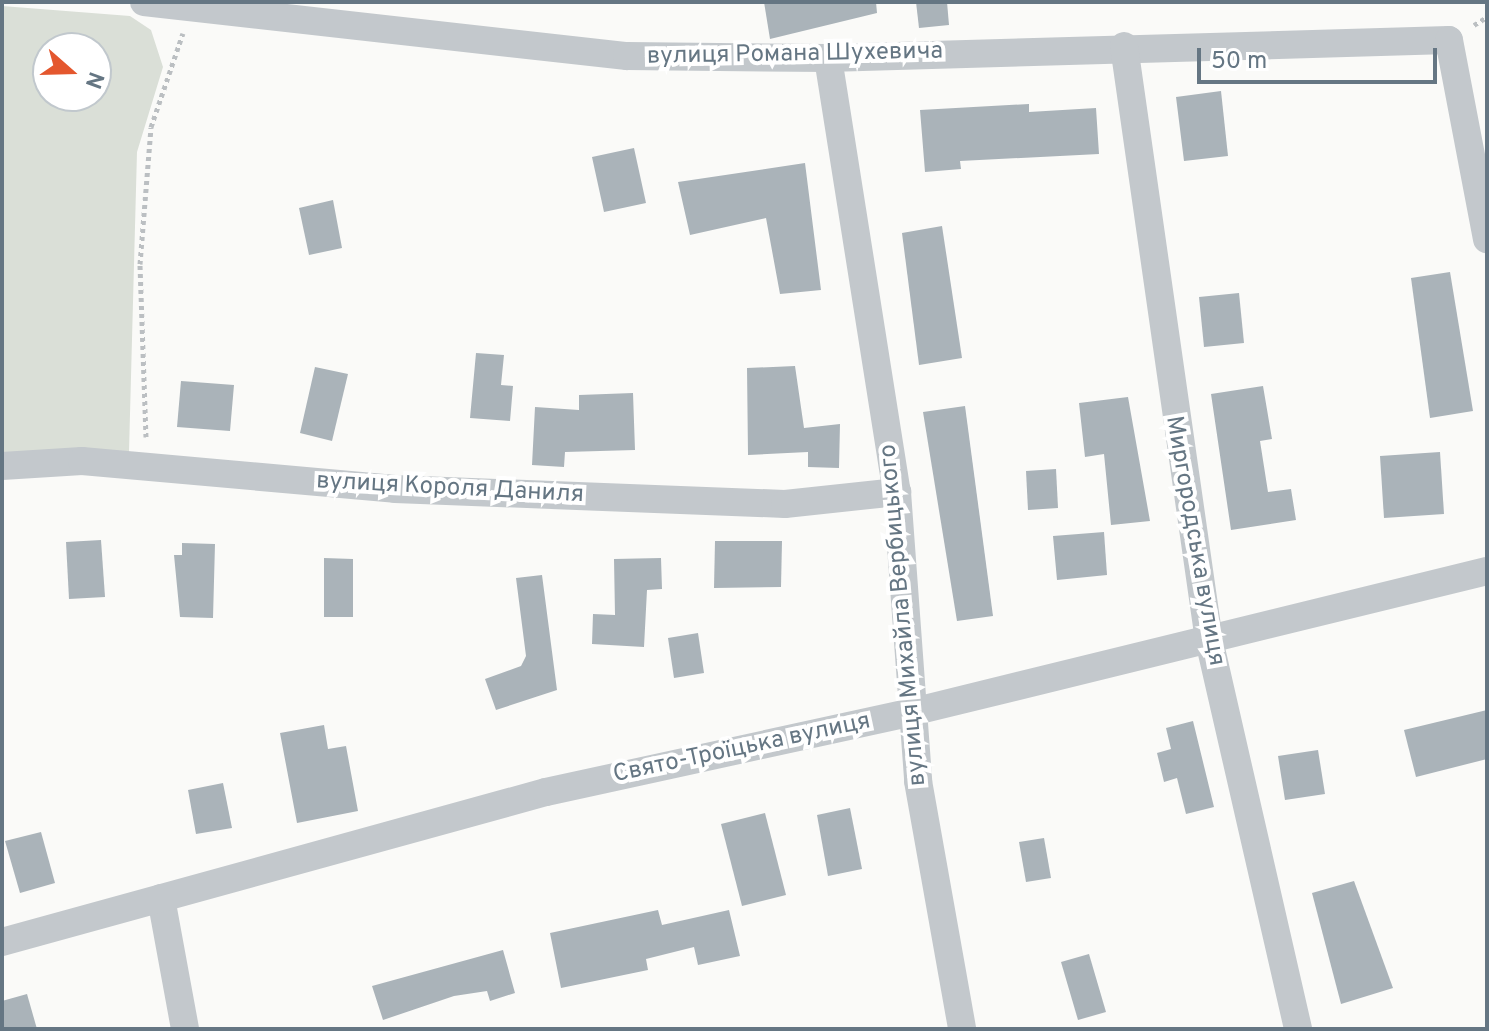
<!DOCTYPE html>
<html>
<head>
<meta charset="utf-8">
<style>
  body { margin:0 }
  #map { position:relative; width:1489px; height:1031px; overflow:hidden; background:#fafaf8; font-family:Overpass,sans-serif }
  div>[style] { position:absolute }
  .green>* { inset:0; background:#dadfd7 }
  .building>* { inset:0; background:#aab3b9 }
  .path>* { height:5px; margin-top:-2.5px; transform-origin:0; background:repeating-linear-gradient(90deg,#bbbfc2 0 4px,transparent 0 8px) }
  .minor>* { height:28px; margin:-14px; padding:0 14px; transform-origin:14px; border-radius:14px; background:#c3c8cc }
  span { translate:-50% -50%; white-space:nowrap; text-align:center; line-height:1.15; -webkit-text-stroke:8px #fff; paint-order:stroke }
  .street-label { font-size:24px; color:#657683 }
  .frame { position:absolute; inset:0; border:4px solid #657683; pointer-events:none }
  .north { position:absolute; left:32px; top:32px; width:80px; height:80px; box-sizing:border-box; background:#fff; border:2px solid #c1c8cd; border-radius:50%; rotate:110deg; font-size:22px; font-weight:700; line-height:32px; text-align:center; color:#657683 }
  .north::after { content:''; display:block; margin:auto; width:28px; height:36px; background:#e4572e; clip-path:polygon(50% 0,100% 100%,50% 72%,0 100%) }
  .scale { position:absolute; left:1197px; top:48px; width:240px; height:36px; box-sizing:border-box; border:4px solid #657683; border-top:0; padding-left:10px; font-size:24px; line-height:28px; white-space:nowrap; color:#657683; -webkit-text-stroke:6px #fff; paint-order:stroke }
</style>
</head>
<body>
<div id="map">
  <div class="green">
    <i style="clip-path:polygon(evenodd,2px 6px,130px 16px,151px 30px,163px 67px,137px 152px,129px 452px,2px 463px,2px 6px,48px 48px,96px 48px,96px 96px,48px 96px,48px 48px)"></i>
  </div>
  <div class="building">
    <i style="clip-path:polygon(764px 2px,876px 2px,877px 13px,770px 39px)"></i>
    <i style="clip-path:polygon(916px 2px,947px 2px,949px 25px,919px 28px)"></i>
    <i style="clip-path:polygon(1221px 91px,1228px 156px,1184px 161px,1176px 97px)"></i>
    <i style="clip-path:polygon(1029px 104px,1029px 112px,1096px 108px,1099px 154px,960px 161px,961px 169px,925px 172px,920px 110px)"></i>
    <i style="clip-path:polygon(634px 148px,646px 203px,604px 212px,592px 157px)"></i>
    <i style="clip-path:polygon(805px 163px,821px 290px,780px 294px,766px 218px,690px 235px,678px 182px)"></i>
    <i style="clip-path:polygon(333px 200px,342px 248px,309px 255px,299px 208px)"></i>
    <i style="clip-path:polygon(942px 226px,962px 358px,919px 365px,902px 233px)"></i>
    <i style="clip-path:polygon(1450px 272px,1473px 411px,1430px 418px,1411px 278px)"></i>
    <i style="clip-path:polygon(1239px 293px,1244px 343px,1204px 347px,1199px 297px)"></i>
    <i style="clip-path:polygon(476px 353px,504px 355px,501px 385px,513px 386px,510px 421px,470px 418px)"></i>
    <i style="clip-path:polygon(795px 366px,804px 428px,840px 424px,839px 468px,808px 467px,808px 452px,748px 455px,747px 368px)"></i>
    <i style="clip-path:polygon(315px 367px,348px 374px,332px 441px,300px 433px)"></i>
    <i style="clip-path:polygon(181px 381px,234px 385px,230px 431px,177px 427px)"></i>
    <i style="clip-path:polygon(1263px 386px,1272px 439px,1260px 441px,1268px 492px,1291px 489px,1296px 520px,1231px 530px,1211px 394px)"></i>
    <i style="clip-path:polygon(633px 393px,635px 450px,565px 452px,564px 467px,532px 465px,535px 407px,579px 410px,579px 395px)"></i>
    <i style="clip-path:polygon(1128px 397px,1150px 521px,1111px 525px,1104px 454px,1085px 457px,1079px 403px)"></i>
    <i style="clip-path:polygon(965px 406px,993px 616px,957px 621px,923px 412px)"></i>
    <i style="clip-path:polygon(1440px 452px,1444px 514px,1384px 518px,1380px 456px)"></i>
    <i style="clip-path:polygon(1056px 469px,1058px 508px,1028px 510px,1026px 471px)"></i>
    <i style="clip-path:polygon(1104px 532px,1107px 575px,1057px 580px,1053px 536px)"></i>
    <i style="clip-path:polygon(101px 540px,105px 597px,69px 599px,66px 542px)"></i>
    <i style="clip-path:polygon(715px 541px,782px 541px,781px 587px,714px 588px)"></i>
    <i style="clip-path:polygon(182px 543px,215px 544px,213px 618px,180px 617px,174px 555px,182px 555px)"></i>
    <i style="clip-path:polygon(324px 558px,353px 559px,353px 617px,324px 617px)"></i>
    <i style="clip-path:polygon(661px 558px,662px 589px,647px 590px,644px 647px,592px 644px,593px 614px,615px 615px,614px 559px)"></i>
    <i style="clip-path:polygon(542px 575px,557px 690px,496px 710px,485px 679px,521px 666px,526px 656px,516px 578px)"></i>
    <i style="clip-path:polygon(698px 633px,704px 673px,674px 678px,668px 638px)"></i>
    <i style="clip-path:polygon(1487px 710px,1487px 759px,1416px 777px,1404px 730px)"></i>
    <i style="clip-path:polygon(1193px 721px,1214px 807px,1186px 814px,1177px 778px,1164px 782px,1157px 753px,1171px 749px,1166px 728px)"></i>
    <i style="clip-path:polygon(324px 725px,328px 749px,346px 746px,358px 811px,297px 823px,280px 733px)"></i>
    <i style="clip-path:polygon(1318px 750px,1325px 794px,1285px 800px,1278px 756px)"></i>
    <i style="clip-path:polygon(223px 783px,232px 828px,196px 834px,188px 790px)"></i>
    <i style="clip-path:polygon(850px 808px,862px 869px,828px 876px,817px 815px)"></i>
    <i style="clip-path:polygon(765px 813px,786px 895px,742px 906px,721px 824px)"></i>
    <i style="clip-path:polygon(41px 832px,55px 883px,20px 893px,5px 841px)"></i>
    <i style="clip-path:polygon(1044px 838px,1051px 878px,1026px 882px,1019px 842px)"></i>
    <i style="clip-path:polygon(1354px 881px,1393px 988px,1341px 1004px,1312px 893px)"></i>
    <i style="clip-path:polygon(658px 910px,662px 925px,729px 910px,740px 956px,698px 965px,694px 947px,646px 959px,648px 970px,561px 988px,550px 933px)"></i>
    <i style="clip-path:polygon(503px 950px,515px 993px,490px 1001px,487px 991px,454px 996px,383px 1020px,372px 986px)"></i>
    <i style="clip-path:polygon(1089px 954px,1106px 1012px,1078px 1020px,1061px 962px)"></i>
    <i style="clip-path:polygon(27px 994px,37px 1029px,2px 1029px,2px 1001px)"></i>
  </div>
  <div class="path">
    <i style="left:1474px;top:25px;width:15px;rotate:-32deg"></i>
    <i style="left:146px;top:437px;width:173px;rotate:-92deg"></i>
    <i style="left:140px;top:264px;width:137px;rotate:-85.4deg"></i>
    <i style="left:151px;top:127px;width:99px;rotate:-71.2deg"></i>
  </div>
  <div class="minor">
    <i style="left:144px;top:2px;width:486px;rotate:6.4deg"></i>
    <i style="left:627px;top:56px;width:201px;rotate:0.6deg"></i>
    <i style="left:828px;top:58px;width:621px;rotate:-1.66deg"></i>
    <i style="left:1449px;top:40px;width:203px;rotate:79.2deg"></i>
    <i style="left:1124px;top:46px;width:600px;rotate:81.86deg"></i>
    <i style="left:1209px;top:640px;width:399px;rotate:77.1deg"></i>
    <i style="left:828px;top:58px;width:439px;rotate:81deg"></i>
    <i style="left:897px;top:492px;width:290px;rotate:85.8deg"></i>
    <i style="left:918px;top:781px;width:252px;rotate:79.9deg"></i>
    <i style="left:2px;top:466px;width:80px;rotate:-3.6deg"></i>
    <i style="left:82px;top:461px;width:314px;rotate:5.1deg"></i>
    <i style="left:395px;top:489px;width:390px;rotate:2.2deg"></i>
    <i style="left:785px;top:504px;width:113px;rotate:-6.1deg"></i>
    <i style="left:161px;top:898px;width:133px;rotate:79.6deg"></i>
    <i style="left:2px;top:942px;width:564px;rotate:-15.42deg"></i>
    <i style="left:546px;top:792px;width:379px;rotate:-12.3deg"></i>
    <i style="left:916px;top:711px;width:588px;rotate:-13.78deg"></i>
  </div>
  <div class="street-label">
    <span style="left:795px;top:55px;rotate:-1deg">вулиця Романа Шухевича</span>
    <span style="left:450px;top:489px;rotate:3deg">вулиця Короля Даниля</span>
    <span style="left:1194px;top:541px;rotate:80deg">Миргородська вулиця</span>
    <span style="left:904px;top:615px;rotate:-95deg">вулиця Михайла Вербицького</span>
    <span style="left:742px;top:749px;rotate:-12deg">Свято-Троїцька вулиця</span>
  </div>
  <div class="frame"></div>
  <div class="north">N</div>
  <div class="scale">50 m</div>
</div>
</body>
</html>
